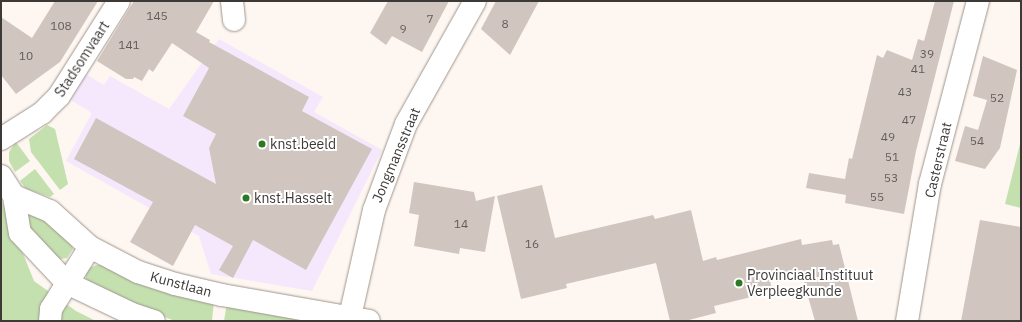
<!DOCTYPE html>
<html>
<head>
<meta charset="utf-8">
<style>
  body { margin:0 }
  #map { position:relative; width:1022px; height:322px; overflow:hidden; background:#fef6f0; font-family:"IBM Plex Sans",sans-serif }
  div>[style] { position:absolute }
  .education>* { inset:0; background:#f5e8fc }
  .green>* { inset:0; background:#c4e0af }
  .building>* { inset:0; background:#d0c6bf }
  .roads { filter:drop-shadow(0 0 1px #9e958e) drop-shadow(0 0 1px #9e958e) }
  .minor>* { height:22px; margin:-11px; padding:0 11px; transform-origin:11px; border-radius:11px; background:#fff }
  .dots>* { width:11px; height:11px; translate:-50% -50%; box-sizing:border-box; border:2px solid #fff; border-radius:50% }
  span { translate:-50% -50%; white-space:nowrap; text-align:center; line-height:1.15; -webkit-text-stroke:4px #fff; paint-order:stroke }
  .number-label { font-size:12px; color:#625c59 }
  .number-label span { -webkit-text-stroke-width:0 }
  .street-label { font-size:14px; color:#3d3937 }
  .poi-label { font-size:14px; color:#3d3937 }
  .left { translate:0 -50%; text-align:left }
  .frame { position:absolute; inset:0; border:2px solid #3d3937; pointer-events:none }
</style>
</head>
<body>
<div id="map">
  <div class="education">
    <i style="clip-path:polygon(219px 39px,323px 97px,314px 112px,382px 150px,312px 291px,211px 274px,199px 236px,66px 161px,92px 113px,69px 99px,84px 73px,104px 85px,110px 76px,169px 109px)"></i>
  </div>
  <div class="green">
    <i style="clip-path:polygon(47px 125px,55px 129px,68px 184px,60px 190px,31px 152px,29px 139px)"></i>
    <i style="clip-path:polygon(1021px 140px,1021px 208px,1005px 204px)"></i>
    <i style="clip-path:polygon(16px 142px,30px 161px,15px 172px,9px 161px,9px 152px)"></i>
    <i style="clip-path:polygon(35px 169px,54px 194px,50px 197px,26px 189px,20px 181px)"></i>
    <i style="clip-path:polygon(1px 199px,34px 281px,76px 311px,96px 321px,1px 321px)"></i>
    <i style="clip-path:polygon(29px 215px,44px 216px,70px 241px,73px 249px,67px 258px,60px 259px,29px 234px,24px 219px)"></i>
    <i style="clip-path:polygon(97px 265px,105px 265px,214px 301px,212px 321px,175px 321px,134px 305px,86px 281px,86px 274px,89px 268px)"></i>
    <i style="clip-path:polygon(227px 303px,329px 321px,224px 321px)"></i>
  </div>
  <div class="building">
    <i style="clip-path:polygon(55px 1px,98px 1px,60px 62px,16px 94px,1px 75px,1px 17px,32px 38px)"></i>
    <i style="clip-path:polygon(134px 1px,214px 1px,196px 32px,210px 40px,209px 42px,309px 97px,302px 111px,372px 149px,306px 270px,253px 240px,233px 278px,219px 270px,233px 246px,195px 225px,173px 266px,130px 242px,153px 202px,74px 159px,96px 118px,216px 184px,209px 148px,216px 134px,183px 116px,209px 68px,172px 43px,153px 72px,149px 69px,142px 81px,134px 77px,133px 79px,126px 79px,97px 61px)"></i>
    <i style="clip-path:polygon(388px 1px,449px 1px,422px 52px,392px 36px,386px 45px,370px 33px)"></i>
    <i style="clip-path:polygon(496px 1px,539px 1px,510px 55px,481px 29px)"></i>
    <i style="clip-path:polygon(935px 1px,954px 1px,916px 151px,904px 214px,845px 203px,846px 195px,806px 188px,809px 173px,845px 179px,849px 158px,852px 159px,877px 55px,883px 58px,887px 50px,912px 60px,918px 39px,924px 41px)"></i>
    <i style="clip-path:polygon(983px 56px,1017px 70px,1000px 148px,985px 169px,955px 161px,965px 126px,978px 130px,987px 100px,973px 96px)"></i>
    <i style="clip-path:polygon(414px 182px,474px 192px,476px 201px,495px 196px,485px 252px,460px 248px,459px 254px,414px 246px,419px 215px,409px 213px)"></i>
    <i style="clip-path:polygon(542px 185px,555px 238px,653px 215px,655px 219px,691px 210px,703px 261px,716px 257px,717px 260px,801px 239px,802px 245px,832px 240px,833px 245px,839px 244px,858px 321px,815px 321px,801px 272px,770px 279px,772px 292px,714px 306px,716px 313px,685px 321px,670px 321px,656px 263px,566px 284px,567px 288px,521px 299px,497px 196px)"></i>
    <i style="clip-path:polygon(980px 220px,1021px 227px,1021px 321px,961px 321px)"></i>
  </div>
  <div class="roads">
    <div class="minor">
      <i style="left:232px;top:1px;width:19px;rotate:84deg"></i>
      <i style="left:1px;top:139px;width:49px;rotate:-32.4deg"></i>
      <i style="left:42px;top:113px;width:24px;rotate:-45deg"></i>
      <i style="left:59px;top:96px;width:112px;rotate:-57.7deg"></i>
      <i style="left:1px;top:176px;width:24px;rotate:57deg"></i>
      <i style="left:14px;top:196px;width:37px;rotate:81deg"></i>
      <i style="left:20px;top:233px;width:69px;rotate:46.8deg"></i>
      <i style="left:67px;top:283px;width:72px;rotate:25.5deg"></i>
      <i style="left:132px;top:314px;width:23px;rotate:18deg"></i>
      <i style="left:14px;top:196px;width:39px;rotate:23deg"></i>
      <i style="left:50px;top:211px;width:54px;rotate:42deg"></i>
      <i style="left:90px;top:247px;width:54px;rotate:27.5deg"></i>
      <i style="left:138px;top:272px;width:39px;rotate:18deg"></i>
      <i style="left:175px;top:284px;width:48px;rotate:13.2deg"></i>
      <i style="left:222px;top:295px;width:149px;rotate:10deg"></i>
      <i style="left:50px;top:321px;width:12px;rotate:-85deg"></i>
      <i style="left:51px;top:309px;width:73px;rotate:-57.8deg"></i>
      <i style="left:349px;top:321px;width:114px;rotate:-77.3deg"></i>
      <i style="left:374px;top:210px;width:92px;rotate:-69.6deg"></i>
      <i style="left:406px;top:124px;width:141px;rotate:-60.7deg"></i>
      <i style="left:907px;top:321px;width:139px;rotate:-80.5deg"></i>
      <i style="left:930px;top:184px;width:189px;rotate:-75.3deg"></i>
    </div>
  </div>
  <div class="dots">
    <i style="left:262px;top:144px;background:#2b7922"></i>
    <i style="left:246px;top:198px;background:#2b7922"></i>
    <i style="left:739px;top:283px;background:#2b7922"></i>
  </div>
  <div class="number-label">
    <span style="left:157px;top:16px">145</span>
    <span style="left:430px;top:19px">7</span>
    <span style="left:505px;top:24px">8</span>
    <span style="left:61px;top:26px">108</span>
    <span style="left:403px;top:29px">9</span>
    <span style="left:129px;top:45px">141</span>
    <span style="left:927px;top:54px">39</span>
    <span style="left:26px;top:56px">10</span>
    <span style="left:918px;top:69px">41</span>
    <span style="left:905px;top:92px">43</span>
    <span style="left:997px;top:98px">52</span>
    <span style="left:909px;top:120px">47</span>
    <span style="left:888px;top:137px">49</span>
    <span style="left:977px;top:141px">54</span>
    <span style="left:892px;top:157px">51</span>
    <span style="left:891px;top:178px">53</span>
    <span style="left:877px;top:197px">55</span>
    <span style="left:461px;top:224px">14</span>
    <span style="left:532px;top:244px">16</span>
  </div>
  <div class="street-label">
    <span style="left:82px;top:59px;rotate:-57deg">Stadsomvaart</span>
    <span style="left:396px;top:155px;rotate:-67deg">Jongmansstraat</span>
    <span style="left:938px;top:160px;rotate:-77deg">Casterstraat</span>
    <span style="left:181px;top:284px;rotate:15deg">Kunstlaan</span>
  </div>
  <div class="poi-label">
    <span class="left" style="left:270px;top:144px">knst.beeld</span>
    <span class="left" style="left:254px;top:198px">knst.Hasselt</span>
    <span class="left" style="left:747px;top:283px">Provinciaal Instituut<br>Verpleegkunde</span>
  </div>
  <div class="frame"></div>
</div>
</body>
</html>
